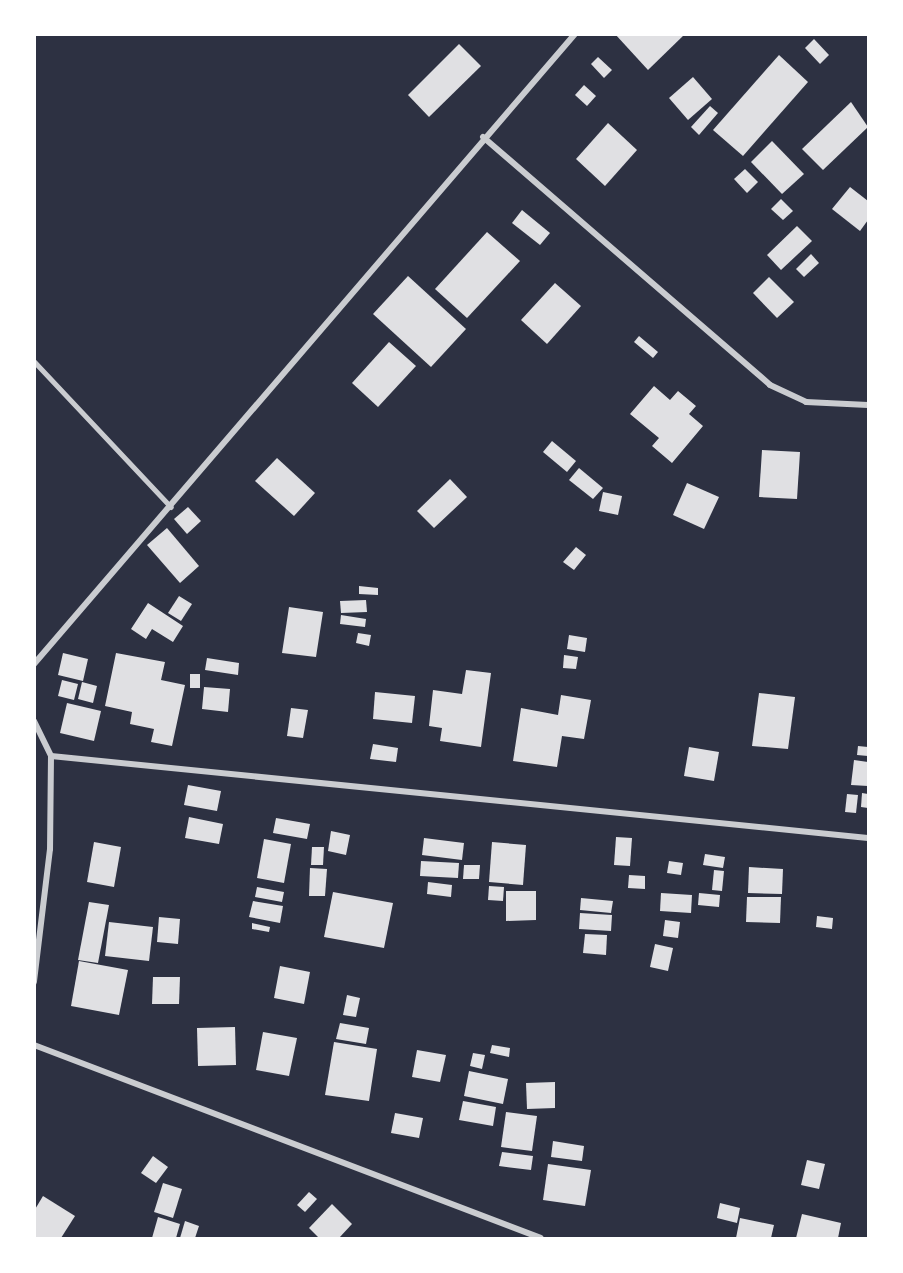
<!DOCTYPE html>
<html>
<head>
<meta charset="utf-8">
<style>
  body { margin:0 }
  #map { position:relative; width:903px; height:1273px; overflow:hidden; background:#2d3142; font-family:Overpass,sans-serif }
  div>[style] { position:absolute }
  .building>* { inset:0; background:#e0e0e3 }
  .service>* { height:4.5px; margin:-2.25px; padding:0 2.25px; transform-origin:2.25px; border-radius:2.25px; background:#caccd0 }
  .minor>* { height:6px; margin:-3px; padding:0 3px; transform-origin:3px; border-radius:3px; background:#caccd0 }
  span { translate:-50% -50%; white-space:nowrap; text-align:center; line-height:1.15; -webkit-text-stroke:4.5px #fff; paint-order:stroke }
  .frame { position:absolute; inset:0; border:36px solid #fff; pointer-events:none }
</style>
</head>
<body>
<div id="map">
  <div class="building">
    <i style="clip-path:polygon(615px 34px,685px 34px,648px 70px)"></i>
    <i style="clip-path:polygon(814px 39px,829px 55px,820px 64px,805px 48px)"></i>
    <i style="clip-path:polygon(459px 44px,481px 66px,429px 117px,408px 95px)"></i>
    <i style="clip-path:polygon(779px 55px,808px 82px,743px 156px,713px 130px)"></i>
    <i style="clip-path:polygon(598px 57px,612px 70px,604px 78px,591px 64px)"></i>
    <i style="clip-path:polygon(693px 77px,712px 99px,688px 120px,669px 98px)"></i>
    <i style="clip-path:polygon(584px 85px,596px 96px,587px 106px,575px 95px)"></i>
    <i style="clip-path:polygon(851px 102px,868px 127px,823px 170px,802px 149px)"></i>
    <i style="clip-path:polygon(710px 106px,718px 113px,699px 135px,691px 127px)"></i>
    <i style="clip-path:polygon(608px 123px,637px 150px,605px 186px,576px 159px)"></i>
    <i style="clip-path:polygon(772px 141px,804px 174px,782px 194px,751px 162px)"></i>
    <i style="clip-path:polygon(745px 169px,758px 182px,747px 193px,734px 179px)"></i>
    <i style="clip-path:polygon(850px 187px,868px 201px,868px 220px,860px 231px,832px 209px)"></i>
    <i style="clip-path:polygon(781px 199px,793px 211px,783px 220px,771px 209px)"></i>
    <i style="clip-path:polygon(522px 210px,550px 233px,540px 245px,512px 223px)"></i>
    <i style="clip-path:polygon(797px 226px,812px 241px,781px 270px,767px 255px)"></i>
    <i style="clip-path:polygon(487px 232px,520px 261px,467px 318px,435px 289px)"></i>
    <i style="clip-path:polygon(811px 254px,819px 263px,804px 277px,796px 269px)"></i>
    <i style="clip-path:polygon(408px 276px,466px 329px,431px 367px,373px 314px)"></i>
    <i style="clip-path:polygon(769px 277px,794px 302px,777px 318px,753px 293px)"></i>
    <i style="clip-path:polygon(555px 283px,581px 306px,547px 344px,521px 320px)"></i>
    <i style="clip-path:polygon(639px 336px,658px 352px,653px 358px,634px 342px)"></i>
    <i style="clip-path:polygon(389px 342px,416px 366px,378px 407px,352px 383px)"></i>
    <i style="clip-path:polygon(654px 386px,670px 400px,678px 391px,696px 406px,689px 414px,703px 426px,672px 463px,652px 446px,659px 438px,630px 414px)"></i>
    <i style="clip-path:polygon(552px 441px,576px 461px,567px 472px,543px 452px)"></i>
    <i style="clip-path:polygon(762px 450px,800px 452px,797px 499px,759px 497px)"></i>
    <i style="clip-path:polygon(277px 458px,315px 493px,294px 516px,255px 481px)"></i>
    <i style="clip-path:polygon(579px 468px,603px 488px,593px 499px,569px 480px)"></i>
    <i style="clip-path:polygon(450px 479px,467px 497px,434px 528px,417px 511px)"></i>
    <i style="clip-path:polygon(687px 483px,719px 497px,704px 529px,673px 515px)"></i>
    <i style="clip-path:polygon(603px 492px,622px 496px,618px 515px,599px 511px)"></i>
    <i style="clip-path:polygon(188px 507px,201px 521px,187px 534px,174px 519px)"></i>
    <i style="clip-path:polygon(167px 528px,199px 566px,180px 583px,147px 545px)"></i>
    <i style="clip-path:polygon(576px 547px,586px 555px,574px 570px,563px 562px)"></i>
    <i style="clip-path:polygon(359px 586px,378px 588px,378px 595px,359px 594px)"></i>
    <i style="clip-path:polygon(179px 596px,192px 604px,181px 621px,168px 613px)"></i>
    <i style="clip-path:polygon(366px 600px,367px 612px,341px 613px,340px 601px)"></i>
    <i style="clip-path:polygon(148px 603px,183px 626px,173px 642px,152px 629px,146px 639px,131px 629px)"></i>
    <i style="clip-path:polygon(289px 607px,323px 612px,316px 657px,282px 653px)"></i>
    <i style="clip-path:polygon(341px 615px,366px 619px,365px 627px,340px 624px)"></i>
    <i style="clip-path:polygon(358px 633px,371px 635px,369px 646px,356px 643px)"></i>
    <i style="clip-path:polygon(569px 635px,587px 638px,585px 652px,567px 649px)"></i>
    <i style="clip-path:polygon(63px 653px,88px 659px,83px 681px,58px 675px)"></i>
    <i style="clip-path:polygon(116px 653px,165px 662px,161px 680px,185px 685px,172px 746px,151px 742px,154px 729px,130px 724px,132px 712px,105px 706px)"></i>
    <i style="clip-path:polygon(564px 655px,578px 657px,576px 669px,563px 668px)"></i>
    <i style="clip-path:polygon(207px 658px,239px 663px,238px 675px,205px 670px)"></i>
    <i style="clip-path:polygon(466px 670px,491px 673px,481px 747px,440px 741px,442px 728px,429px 726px,433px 690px,462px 694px)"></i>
    <i style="clip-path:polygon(190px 674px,200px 674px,200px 688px,190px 688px)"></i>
    <i style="clip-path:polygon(62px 680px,78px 684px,74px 700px,58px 696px)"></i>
    <i style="clip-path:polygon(82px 682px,97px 686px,93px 703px,78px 699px)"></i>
    <i style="clip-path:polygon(204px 687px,230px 689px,228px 712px,202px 709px)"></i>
    <i style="clip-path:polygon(375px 692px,415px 696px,412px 723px,373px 719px)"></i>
    <i style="clip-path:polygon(759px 693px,795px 697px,788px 749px,752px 746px)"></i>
    <i style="clip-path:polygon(561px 695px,591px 700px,584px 739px,562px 736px,557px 767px,513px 761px,521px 708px,558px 715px)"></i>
    <i style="clip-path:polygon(67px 703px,101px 711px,94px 741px,60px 733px)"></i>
    <i style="clip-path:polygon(291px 708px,308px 710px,303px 738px,287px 736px)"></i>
    <i style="clip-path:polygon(373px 744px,398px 748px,396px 762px,370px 759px)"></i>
    <i style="clip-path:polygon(858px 746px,868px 747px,868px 756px,857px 755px)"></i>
    <i style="clip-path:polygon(689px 747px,719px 752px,714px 781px,684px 776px)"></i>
    <i style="clip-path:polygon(854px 760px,868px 762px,868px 786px,851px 785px)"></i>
    <i style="clip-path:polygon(188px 785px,221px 791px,217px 811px,184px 805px)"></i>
    <i style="clip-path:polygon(862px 793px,868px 794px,868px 808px,861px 807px)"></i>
    <i style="clip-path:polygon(847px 794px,858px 795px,856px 813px,845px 812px)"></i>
    <i style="clip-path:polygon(189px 817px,223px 824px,219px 844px,185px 838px)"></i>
    <i style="clip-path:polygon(276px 818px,310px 824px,307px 839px,273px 833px)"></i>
    <i style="clip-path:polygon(331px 831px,350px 835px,346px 855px,328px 851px)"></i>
    <i style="clip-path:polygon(616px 837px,632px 838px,630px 866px,614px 865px)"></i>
    <i style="clip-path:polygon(424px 838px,464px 843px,462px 860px,422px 855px)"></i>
    <i style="clip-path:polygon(264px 839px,291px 844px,284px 883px,257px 878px)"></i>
    <i style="clip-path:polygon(94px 842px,121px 847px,114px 887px,87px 882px)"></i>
    <i style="clip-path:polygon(492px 842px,526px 845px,523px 885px,489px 882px)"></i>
    <i style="clip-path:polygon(312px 847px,324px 847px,323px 865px,311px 865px)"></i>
    <i style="clip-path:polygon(705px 854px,725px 857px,723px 868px,703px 865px)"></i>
    <i style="clip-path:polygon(421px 861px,459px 863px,458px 878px,420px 876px)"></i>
    <i style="clip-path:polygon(669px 861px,683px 863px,681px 875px,667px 873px)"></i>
    <i style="clip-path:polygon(464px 865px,480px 865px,479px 879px,463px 879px)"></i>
    <i style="clip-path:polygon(749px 867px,783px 869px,782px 894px,748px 893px)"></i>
    <i style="clip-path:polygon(310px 868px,327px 869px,325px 896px,309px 896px)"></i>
    <i style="clip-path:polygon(714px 870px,724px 871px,722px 891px,712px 890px)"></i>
    <i style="clip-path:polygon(629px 875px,645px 876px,645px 889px,628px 888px)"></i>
    <i style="clip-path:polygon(428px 882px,452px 885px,451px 897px,427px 894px)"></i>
    <i style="clip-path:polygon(489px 886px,504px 887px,503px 901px,488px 900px)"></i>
    <i style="clip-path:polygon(257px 887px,284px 892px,282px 902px,255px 897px)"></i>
    <i style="clip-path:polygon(506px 891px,536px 891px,536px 920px,506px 921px)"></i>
    <i style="clip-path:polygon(333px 892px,393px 903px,384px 948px,324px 937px)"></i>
    <i style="clip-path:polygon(661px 893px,692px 895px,691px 913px,660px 911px)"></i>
    <i style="clip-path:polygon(699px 893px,720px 895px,719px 907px,698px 905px)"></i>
    <i style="clip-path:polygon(747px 897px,781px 897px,780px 923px,746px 922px)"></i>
    <i style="clip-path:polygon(581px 898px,613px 901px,611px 913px,580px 910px)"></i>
    <i style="clip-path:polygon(253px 901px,283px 906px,280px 923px,249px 917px)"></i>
    <i style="clip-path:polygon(89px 902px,109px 905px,98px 963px,78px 960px)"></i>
    <i style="clip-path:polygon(580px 913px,612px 915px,611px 931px,579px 929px)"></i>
    <i style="clip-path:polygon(817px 916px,833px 918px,832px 929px,816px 927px)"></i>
    <i style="clip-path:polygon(159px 917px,180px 919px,178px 944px,157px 942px)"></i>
    <i style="clip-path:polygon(665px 920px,680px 922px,678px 938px,663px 936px)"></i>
    <i style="clip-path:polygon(109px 922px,153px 927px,149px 961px,105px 956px)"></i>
    <i style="clip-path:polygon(252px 923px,270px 927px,269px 932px,252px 929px)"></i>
    <i style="clip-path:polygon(585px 934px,607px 935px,606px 955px,583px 953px)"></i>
    <i style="clip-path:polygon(655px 944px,673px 948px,668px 971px,650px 967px)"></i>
    <i style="clip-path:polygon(79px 961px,128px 970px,119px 1015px,71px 1006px)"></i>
    <i style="clip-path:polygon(280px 966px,310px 972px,304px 1004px,274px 998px)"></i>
    <i style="clip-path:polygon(153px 977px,180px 977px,179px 1004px,152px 1004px)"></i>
    <i style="clip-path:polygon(347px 995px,360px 998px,356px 1017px,343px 1015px)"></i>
    <i style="clip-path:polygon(340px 1023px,369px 1028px,366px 1044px,336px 1039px)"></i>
    <i style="clip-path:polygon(235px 1027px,236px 1065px,198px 1066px,197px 1028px)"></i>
    <i style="clip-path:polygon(263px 1032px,297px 1038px,289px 1076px,256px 1070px)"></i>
    <i style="clip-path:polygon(334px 1042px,377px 1049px,369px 1101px,325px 1095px)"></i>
    <i style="clip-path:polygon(492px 1045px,510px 1048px,509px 1057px,490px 1053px)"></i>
    <i style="clip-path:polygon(417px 1050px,446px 1055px,440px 1082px,412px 1077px)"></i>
    <i style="clip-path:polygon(473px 1053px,485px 1055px,482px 1069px,470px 1066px)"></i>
    <i style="clip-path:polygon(469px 1071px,508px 1079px,503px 1104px,464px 1096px)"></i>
    <i style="clip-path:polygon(555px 1082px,555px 1108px,527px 1109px,526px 1083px)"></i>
    <i style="clip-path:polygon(463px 1101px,496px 1107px,493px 1126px,459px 1120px)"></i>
    <i style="clip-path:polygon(506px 1112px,537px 1116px,532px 1151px,501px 1147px)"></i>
    <i style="clip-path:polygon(395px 1113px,423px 1118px,419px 1138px,391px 1133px)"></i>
    <i style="clip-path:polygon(553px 1141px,584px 1146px,582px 1161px,551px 1157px)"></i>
    <i style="clip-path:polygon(502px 1152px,533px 1156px,531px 1170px,499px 1166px)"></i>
    <i style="clip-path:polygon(153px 1156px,168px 1167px,156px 1183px,141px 1173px)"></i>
    <i style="clip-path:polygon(807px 1160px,825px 1164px,819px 1189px,801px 1185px)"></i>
    <i style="clip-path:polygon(548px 1164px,591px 1170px,585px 1206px,543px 1200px)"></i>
    <i style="clip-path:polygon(163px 1183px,182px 1189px,173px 1218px,154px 1212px)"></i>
    <i style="clip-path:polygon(309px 1192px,317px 1199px,305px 1212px,297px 1205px)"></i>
    <i style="clip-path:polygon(43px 1196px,75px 1216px,61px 1238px,34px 1238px,34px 1211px)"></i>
    <i style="clip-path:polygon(720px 1203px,740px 1208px,737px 1223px,717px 1218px)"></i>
    <i style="clip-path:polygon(332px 1204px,352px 1224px,339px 1238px,319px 1238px,309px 1228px)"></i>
    <i style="clip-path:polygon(802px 1214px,841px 1223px,838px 1238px,796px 1238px)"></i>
    <i style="clip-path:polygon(158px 1217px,180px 1224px,176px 1238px,152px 1238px)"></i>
    <i style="clip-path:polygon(740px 1218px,774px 1225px,771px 1238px,736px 1238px)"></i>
    <i style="clip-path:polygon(185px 1221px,199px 1226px,195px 1238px,180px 1238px)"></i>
  </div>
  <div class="service">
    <i style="left:34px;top:361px;width:200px;rotate:46.8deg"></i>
  </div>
  <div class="minor">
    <i style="left:483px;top:137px;width:379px;rotate:40.8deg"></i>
    <i style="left:770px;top:385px;width:40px;rotate:25deg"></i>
    <i style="left:806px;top:402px;width:62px;rotate:2.8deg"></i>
    <i style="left:34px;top:664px;width:830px;rotate:-49.35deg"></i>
    <i style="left:34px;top:721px;width:39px;rotate:64deg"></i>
    <i style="left:51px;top:756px;width:93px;rotate:90.6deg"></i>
    <i style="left:50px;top:849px;width:134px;rotate:96.9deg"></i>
    <i style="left:51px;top:756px;width:821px;rotate:5.73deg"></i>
    <i style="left:34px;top:1045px;width:542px;rotate:20.84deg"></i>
  </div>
  <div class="frame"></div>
</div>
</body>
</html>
